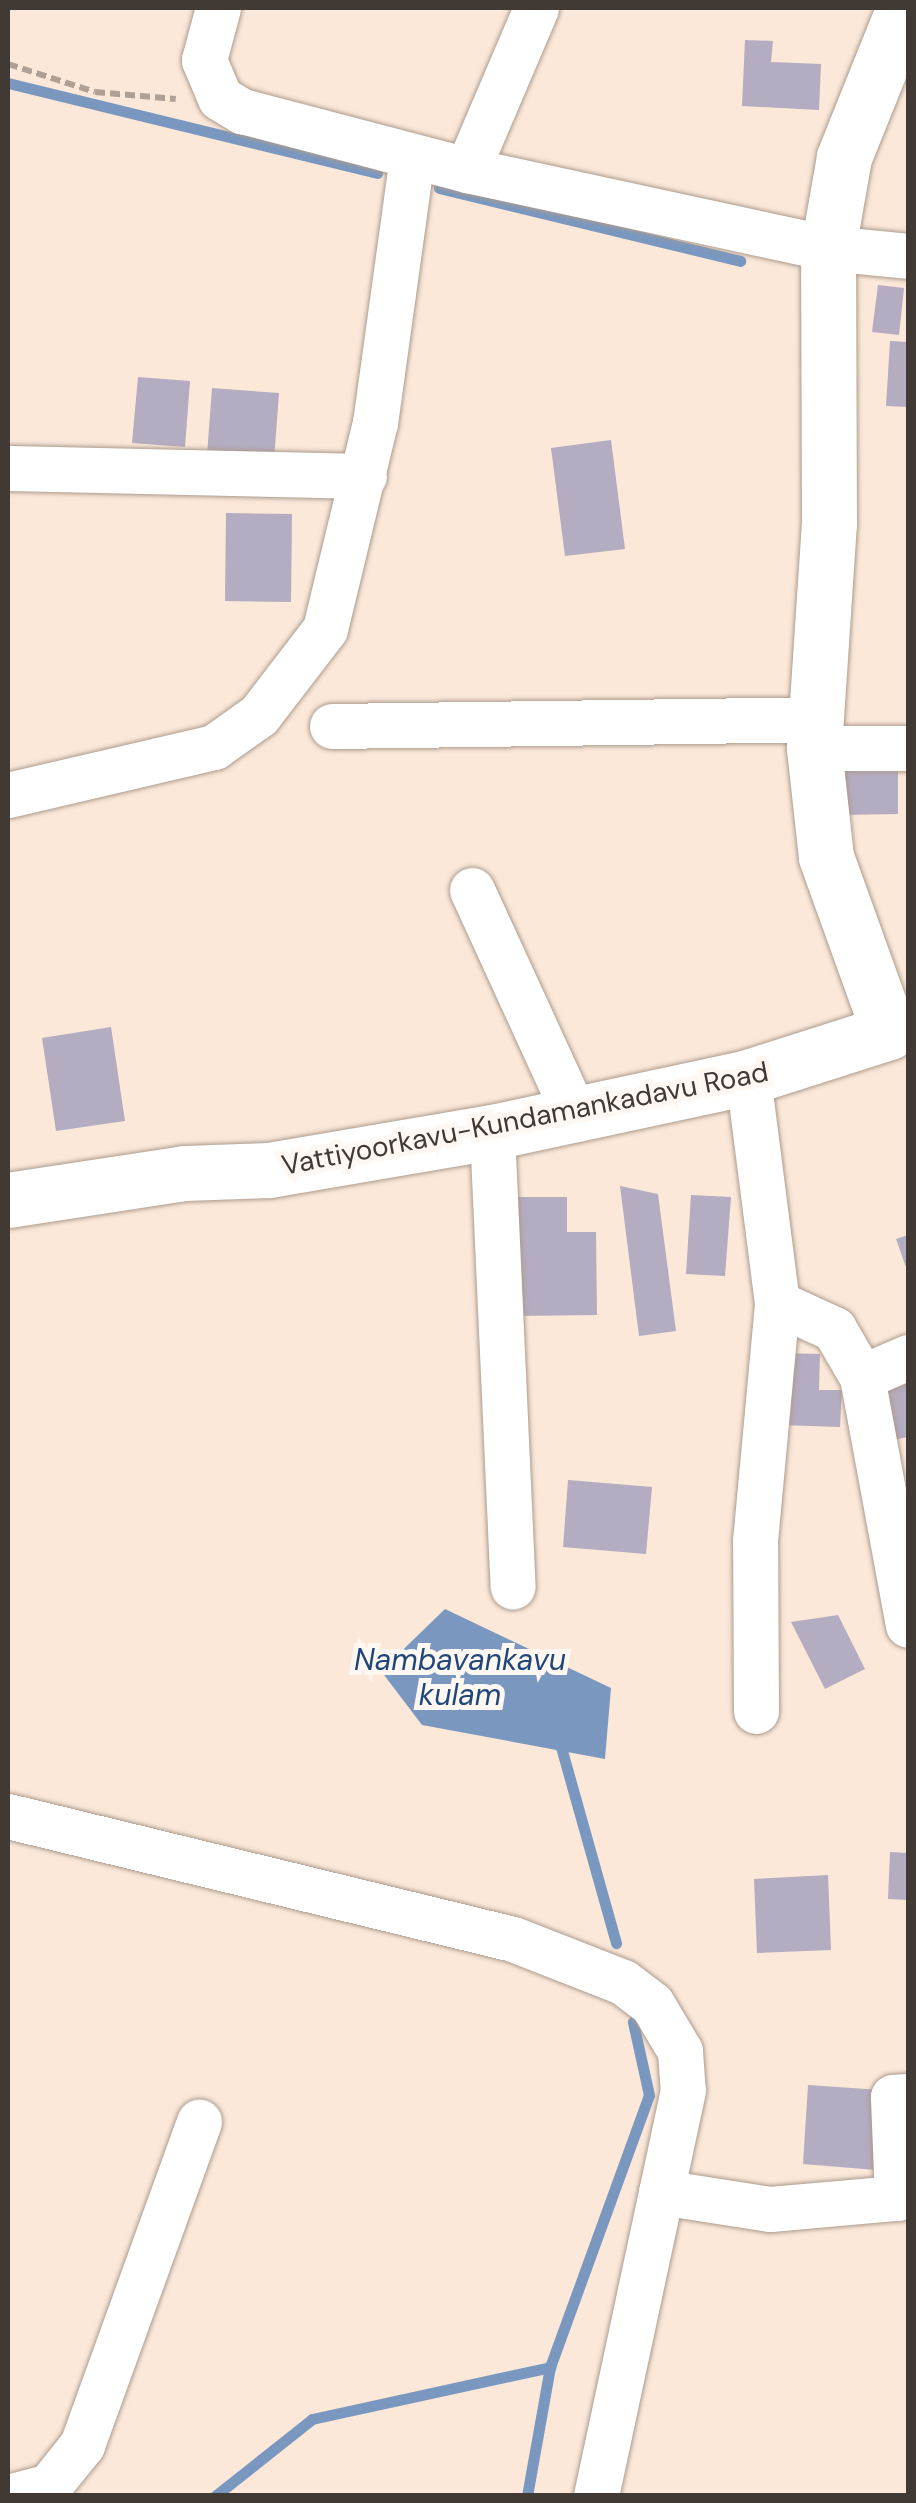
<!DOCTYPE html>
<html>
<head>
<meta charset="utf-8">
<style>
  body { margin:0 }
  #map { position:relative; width:916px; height:2503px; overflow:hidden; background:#fbe8d9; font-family:"DM Sans",sans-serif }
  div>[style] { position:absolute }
  .water>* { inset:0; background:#7a98bf }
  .stream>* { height:11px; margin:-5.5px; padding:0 5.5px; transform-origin:5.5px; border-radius:5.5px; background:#7a98bf }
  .building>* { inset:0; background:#b4acc0 }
  .path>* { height:6px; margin-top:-3px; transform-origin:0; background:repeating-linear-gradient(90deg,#aea095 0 10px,transparent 0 15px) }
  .roads { filter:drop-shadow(0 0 2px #ac9b8d) drop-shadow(0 0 2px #ac9b8d) }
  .minor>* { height:45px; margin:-22.5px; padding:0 22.5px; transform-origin:22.5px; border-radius:22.5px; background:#fff }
  .tertiary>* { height:55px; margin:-27.5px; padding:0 27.5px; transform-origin:27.5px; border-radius:27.5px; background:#fff }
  span { translate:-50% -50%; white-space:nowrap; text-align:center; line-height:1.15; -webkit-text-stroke:10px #fff7f2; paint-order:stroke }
  .street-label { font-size:28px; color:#413a34 }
  .water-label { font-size:30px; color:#1f477a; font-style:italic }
  .frame { position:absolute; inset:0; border:10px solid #413a34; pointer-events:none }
</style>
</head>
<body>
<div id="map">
  <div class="water">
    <i style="clip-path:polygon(445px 1609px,611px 1688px,605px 1759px,422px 1725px,381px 1671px)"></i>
  </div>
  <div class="stream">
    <i style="left:8px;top:83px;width:380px;rotate:13.7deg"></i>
    <i style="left:439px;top:188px;width:310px;rotate:13.6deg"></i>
    <i style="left:559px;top:1740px;width:211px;rotate:74.3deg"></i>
    <i style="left:215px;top:2496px;width:124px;rotate:-38.4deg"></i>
    <i style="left:312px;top:2419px;width:244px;rotate:-12.3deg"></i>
    <i style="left:527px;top:2496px;width:131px;rotate:-79.9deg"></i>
    <i style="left:550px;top:2367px;width:289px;rotate:-70deg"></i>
    <i style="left:649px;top:2095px;width:75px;rotate:-102.4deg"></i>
  </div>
  <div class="building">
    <i style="clip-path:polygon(745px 40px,773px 41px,771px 62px,821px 64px,819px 110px,742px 106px)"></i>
    <i style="clip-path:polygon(878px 285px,904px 288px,899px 335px,872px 332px)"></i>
    <i style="clip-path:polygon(890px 341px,908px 342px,908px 407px,886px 406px)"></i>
    <i style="clip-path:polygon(138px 377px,190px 381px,185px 447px,132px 443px)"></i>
    <i style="clip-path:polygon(212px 388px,279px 393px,274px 460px,207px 455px)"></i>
    <i style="clip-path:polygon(611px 440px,625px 549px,565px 556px,551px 448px)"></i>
    <i style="clip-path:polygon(226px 513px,292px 514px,291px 602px,225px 601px)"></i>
    <i style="clip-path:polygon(898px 761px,898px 814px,842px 815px,842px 762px)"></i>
    <i style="clip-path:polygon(111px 1027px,125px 1121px,56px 1131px,42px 1038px)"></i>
    <i style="clip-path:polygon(620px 1186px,658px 1194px,676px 1331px,639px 1336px)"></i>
    <i style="clip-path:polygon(691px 1195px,731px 1197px,725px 1276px,686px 1274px)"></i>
    <i style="clip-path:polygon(514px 1197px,567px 1197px,567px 1232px,596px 1232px,597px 1315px,515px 1316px)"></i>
    <i style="clip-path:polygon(908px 1235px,908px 1273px,896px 1239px)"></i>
    <i style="clip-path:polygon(780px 1353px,820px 1354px,819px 1390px,842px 1390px,840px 1427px,778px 1425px)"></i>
    <i style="clip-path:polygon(908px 1379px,908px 1437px,883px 1442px,872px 1386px)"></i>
    <i style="clip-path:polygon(568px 1480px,652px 1487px,646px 1554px,563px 1547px)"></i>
    <i style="clip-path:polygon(838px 1615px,865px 1669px,825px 1689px,791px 1622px)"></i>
    <i style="clip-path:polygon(890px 1852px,908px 1853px,908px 1900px,888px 1899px)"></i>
    <i style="clip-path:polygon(828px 1875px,831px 1950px,757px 1953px,754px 1879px)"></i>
    <i style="clip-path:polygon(808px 2085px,881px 2090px,876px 2170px,803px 2164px)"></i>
  </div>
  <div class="path">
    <i style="left:8px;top:64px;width:91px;rotate:17.8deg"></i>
    <i style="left:95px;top:92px;width:81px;rotate:4.9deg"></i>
  </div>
  <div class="roads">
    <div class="minor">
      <i style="left:218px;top:8px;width:54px;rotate:105.1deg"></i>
      <i style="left:204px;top:60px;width:41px;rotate:67.2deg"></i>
      <i style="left:220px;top:98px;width:26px;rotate:31deg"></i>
      <i style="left:242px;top:111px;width:233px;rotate:14.7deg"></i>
      <i style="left:467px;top:170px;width:369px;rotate:12.2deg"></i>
      <i style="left:828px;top:248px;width:80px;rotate:5.7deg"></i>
      <i style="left:467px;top:170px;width:176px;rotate:-66.9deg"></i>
      <i style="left:8px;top:468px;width:356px;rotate:1.3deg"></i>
      <i style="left:332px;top:726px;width:484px;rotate:-0.8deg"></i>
      <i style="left:814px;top:748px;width:94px"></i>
      <i style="left:8px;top:795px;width:212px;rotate:-13.1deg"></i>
      <i style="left:214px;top:747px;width:55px;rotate:-35.4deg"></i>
      <i style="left:259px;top:715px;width:108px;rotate:-52.5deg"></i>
      <i style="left:325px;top:629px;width:212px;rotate:-76.4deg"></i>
      <i style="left:375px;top:423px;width:268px;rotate:-82.1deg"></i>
      <i style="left:472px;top:890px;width:247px;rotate:65.4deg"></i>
      <i style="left:748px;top:1077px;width:228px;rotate:82.7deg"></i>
      <i style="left:777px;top:1303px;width:63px;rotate:24.5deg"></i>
      <i style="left:834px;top:1329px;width:56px;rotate:59.7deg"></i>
      <i style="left:862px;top:1377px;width:252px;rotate:79.5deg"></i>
      <i style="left:492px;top:1132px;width:455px;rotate:87.4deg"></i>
      <i style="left:862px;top:1377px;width:50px;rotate:-23.5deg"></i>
      <i style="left:756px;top:1711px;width:170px;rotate:-90.3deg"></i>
      <i style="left:755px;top:1541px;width:239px;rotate:-84.7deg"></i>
      <i style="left:8px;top:1816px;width:520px;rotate:13.69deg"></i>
      <i style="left:513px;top:1939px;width:118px;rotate:21.4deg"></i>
      <i style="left:623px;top:1982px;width:36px;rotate:37deg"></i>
      <i style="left:652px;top:2004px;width:55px;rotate:59.2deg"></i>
      <i style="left:680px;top:2051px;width:39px;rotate:86deg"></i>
      <i style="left:683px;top:2090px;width:415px;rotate:102.1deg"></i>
      <i style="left:661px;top:2192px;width:110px;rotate:8.9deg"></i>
      <i style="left:770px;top:2209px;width:127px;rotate:-5deg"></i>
      <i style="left:897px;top:2198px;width:101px;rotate:-92.3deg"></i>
      <i style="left:893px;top:2097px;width:15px;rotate:-4deg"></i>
      <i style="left:12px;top:2496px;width:38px;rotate:-15deg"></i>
      <i style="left:49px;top:2486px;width:53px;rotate:-51.2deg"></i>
      <i style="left:82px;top:2445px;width:344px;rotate:-70.1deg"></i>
    </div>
    <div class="tertiary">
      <i style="left:8px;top:1200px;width:178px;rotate:-8.7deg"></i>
      <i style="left:184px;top:1173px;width:85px;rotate:-2deg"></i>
      <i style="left:269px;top:1170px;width:226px;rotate:-9.7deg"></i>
      <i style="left:492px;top:1132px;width:262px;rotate:-12.1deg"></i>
      <i style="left:748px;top:1077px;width:148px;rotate:-17.7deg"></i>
      <i style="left:889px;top:1032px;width:186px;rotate:-109.8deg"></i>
      <i style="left:826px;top:857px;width:110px;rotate:-96.3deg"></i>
      <i style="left:814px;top:748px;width:225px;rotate:-86.2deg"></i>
      <i style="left:829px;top:524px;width:276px;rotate:-90.2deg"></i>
      <i style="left:828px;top:248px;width:92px;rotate:-80deg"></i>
      <i style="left:844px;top:157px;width:161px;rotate:-68.1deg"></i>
    </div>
  </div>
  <div class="street-label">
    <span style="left:525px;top:1119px;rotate:-11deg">Vattiyoorkavu-Kundamankadavu Road</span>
  </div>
  <div class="water-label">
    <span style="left:460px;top:1677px">Nambavankavu<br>kulam</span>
  </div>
  <div class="frame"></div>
</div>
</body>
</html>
